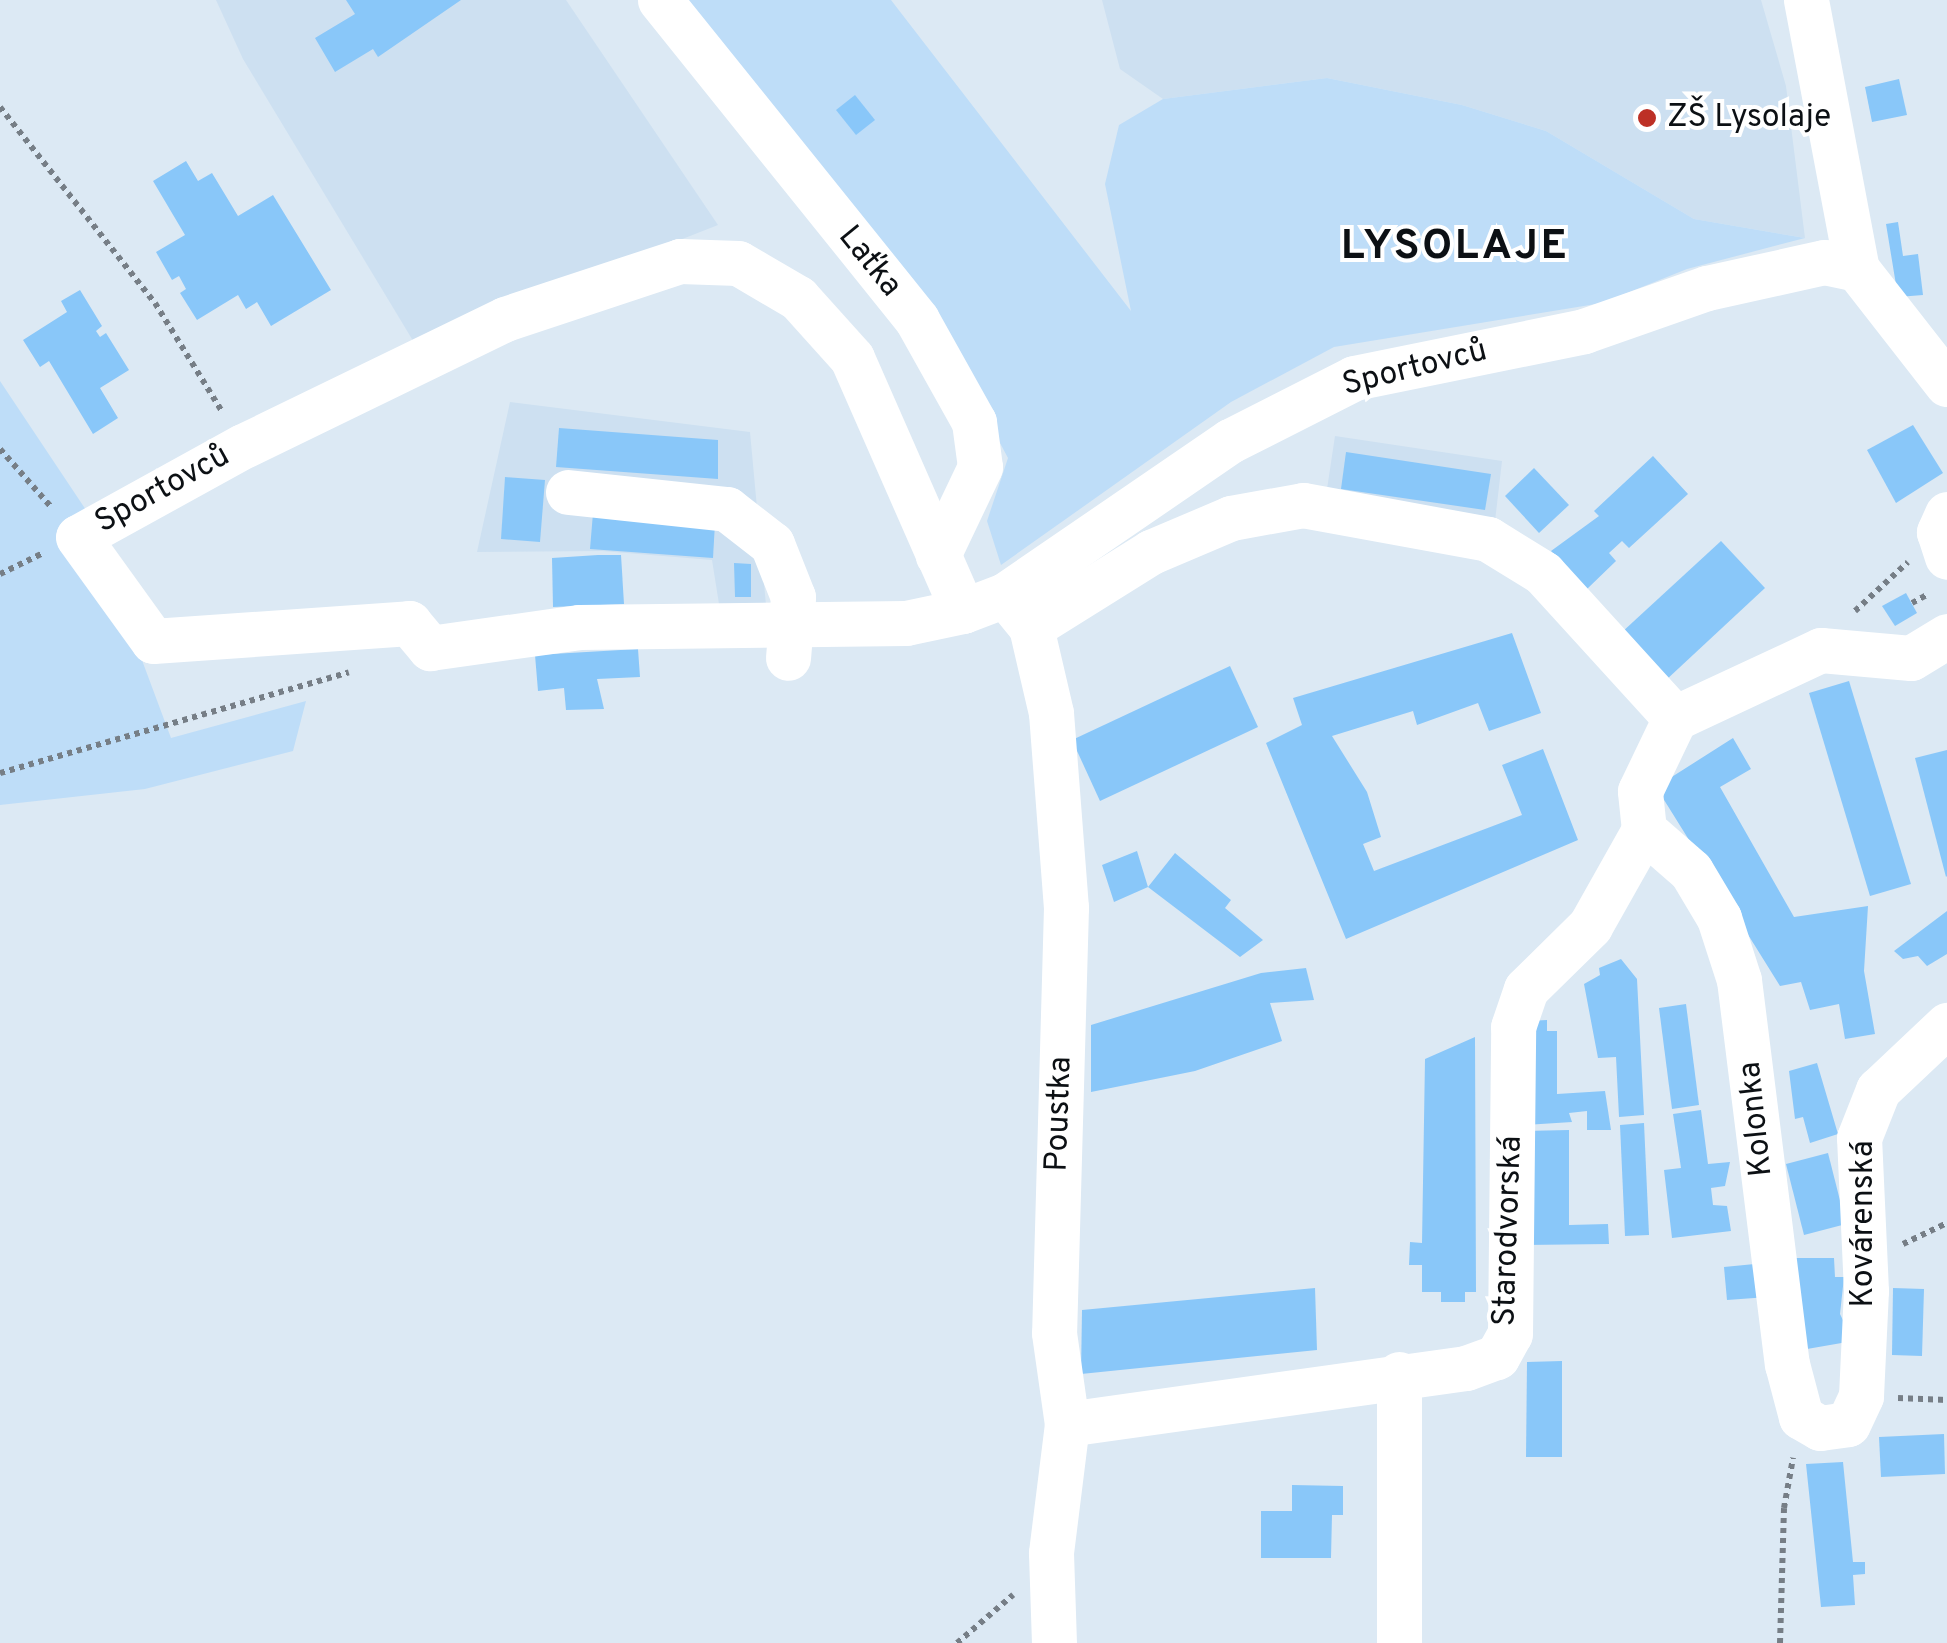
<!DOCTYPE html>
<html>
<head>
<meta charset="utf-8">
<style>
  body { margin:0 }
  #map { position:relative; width:1947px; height:1643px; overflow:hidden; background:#dce9f4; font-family:Overpass,sans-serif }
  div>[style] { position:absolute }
  .built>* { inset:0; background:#cde0f1 }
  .green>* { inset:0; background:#beddf8 }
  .building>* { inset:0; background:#89c7f9 }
  .path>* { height:6px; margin-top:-3px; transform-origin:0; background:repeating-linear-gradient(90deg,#767e86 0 5px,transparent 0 10px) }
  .minor>* { height:45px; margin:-22.5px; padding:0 22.5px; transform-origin:22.5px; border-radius:22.5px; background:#fff }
  .dots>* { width:28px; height:28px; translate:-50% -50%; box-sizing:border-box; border:5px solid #fff; border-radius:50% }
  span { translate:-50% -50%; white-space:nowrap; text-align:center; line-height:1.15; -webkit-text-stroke:8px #fff; paint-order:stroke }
  .poi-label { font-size:32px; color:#0c1014 }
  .left { translate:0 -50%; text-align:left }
  .street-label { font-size:32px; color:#0c1014 }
  .district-label { font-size:42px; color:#0c1014; font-weight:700; letter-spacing:2.5px }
</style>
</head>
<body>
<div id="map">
  <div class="built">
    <i style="clip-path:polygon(216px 0,566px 0,718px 225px,415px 344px,243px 59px)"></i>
    <i style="clip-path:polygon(1102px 0,1761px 0,1786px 86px,1805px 238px,1694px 219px,1546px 131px,1462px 105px,1327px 78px,1163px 99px,1120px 69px)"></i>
    <i style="clip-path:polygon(510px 402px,750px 432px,766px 605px,719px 604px,712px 560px,602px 551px,477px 552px)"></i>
    <i style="clip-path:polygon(1335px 436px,1502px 461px,1495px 521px,1326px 496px)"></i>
  </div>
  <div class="green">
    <i style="clip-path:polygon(684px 0,891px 0,1131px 311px,1105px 184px,1119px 125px,1163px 99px,1327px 78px,1462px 105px,1546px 131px,1694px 219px,1805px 238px,1687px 269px,1602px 303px,1334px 347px,1231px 402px,1001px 565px,987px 521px,1008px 458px,912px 278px)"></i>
    <i style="clip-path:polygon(0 381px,86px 510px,171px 738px,306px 701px,293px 751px,145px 789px,0 805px)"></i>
  </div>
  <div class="building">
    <i style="clip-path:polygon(346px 0,461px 0,378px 57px,373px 49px,335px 72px,315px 38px,355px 14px)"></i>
    <i style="clip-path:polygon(1899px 79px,1907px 115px,1872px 122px,1865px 87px)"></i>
    <i style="clip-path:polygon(855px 95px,875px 120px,856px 135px,836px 110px)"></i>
    <i style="clip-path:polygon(186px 161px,198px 181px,212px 173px,238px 216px,273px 195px,331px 290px,271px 326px,257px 302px,246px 309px,238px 295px,197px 320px,180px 293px,186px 289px,179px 276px,172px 280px,156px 252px,185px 235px,153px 181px)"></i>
    <i style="clip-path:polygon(1898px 222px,1903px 256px,1918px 254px,1923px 295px,1898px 297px,1886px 224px)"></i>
    <i style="clip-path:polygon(80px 290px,102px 326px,96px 331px,100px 337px,106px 333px,129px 370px,100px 388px,118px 418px,93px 434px,49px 361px,40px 367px,23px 340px,67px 312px,61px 301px)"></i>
    <i style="clip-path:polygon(1913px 425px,1943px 473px,1896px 503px,1867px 450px)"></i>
    <i style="clip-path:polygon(559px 428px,718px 440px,718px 479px,556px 467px)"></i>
    <i style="clip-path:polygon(1346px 452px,1491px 474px,1485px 510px,1341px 489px)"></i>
    <i style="clip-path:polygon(1653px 456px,1688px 494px,1629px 548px,1622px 541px,1609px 553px,1616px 561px,1587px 589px,1551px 551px,1599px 516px,1594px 511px)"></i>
    <i style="clip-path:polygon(1534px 468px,1569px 505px,1539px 533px,1505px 496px)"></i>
    <i style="clip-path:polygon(505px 477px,545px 480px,540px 542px,501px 539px)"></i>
    <i style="clip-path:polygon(593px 513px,715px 523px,713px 558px,590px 549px)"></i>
    <i style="clip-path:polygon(1721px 541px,1765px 588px,1665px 681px,1621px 633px)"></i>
    <i style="clip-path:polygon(598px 555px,621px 555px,624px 604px,553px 607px,552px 558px)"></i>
    <i style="clip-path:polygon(734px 563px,751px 564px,751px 597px,735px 597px)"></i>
    <i style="clip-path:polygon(1906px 593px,1917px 613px,1895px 626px,1882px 606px)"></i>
    <i style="clip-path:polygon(1512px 633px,1541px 713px,1489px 731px,1478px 703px,1417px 725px,1413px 711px,1332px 736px,1367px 792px,1381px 837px,1363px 844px,1374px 871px,1522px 815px,1502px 765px,1543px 749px,1578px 840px,1346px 939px,1266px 743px,1302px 725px,1293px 698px)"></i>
    <i style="clip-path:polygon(638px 649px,640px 677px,597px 679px,604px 709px,566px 710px,564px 688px,538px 691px,535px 655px)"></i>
    <i style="clip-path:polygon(1230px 666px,1258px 727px,1100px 801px,1072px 740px)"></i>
    <i style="clip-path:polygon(1849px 681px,1911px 884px,1870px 896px,1809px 693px)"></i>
    <i style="clip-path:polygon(1733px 738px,1751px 769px,1720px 787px,1794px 917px,1868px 906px,1864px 971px,1875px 1034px,1845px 1039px,1839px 1004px,1810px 1010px,1801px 982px,1780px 986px,1656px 787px)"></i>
    <i style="clip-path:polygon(1947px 750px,1947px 876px,1946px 877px,1915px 758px)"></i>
    <i style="clip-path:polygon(1137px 851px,1148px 887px,1175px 853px,1231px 900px,1225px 908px,1263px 940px,1240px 957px,1148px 887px,1114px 902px,1102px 865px)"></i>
    <i style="clip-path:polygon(1947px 911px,1947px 954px,1927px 966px,1918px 956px,1903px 959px,1894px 951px)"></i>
    <i style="clip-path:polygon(1621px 959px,1637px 979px,1644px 1115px,1619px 1117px,1616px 1057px,1598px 1058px,1584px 984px,1600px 975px,1599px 968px)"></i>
    <i style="clip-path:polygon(1306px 968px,1314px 1000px,1270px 1003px,1282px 1041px,1195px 1071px,1091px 1092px,1091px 1025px,1261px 973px)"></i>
    <i style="clip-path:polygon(1686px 1004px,1699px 1105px,1672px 1109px,1659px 1008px)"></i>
    <i style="clip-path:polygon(1547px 1020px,1547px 1031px,1557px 1031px,1557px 1094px,1605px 1091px,1611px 1130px,1587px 1130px,1587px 1111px,1569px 1113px,1572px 1122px,1525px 1125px,1528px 1021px)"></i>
    <i style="clip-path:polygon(1475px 1037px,1476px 1292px,1465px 1292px,1465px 1302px,1441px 1302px,1441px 1292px,1422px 1292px,1422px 1265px,1409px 1265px,1410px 1242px,1422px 1243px,1425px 1059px)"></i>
    <i style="clip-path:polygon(1817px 1063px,1838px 1134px,1810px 1143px,1803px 1117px,1795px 1119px,1789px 1071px)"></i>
    <i style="clip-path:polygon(1701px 1110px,1708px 1164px,1730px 1162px,1725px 1186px,1711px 1188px,1713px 1205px,1727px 1206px,1731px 1231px,1672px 1238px,1664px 1170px,1681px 1168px,1673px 1114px)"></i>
    <i style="clip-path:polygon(1644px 1123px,1649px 1235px,1625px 1236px,1620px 1125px)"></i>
    <i style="clip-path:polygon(1569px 1130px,1569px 1225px,1608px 1224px,1609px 1244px,1523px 1245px,1522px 1131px)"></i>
    <i style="clip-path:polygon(1828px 1153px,1846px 1224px,1804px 1235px,1786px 1164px)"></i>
    <i style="clip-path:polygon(1795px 1258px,1834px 1258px,1835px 1277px,1844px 1277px,1840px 1314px,1853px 1341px,1807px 1349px)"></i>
    <i style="clip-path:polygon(1765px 1263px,1768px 1297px,1727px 1300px,1724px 1267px)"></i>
    <i style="clip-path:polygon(1315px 1288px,1317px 1350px,1081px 1374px,1082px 1310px)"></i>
    <i style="clip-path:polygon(1893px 1288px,1924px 1289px,1922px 1356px,1892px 1355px)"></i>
    <i style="clip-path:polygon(1562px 1361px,1562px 1457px,1526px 1457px,1527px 1362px)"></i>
    <i style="clip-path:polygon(1944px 1434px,1945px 1474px,1881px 1477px,1879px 1437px)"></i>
    <i style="clip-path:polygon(1843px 1462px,1853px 1562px,1865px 1562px,1865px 1574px,1853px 1575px,1855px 1605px,1821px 1607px,1806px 1464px)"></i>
    <i style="clip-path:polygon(1292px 1485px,1343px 1486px,1343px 1515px,1332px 1515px,1331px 1558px,1261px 1558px,1261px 1511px,1292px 1511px)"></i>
  </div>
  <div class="path">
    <i style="left:0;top:107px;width:250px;rotate:51.7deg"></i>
    <i style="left:155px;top:303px;width:129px;rotate:58.3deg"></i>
    <i style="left:0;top:449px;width:79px;rotate:48.6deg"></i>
    <i style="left:0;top:574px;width:48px;rotate:-26deg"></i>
    <i style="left:1912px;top:603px;width:18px;rotate:-29deg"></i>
    <i style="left:1855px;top:611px;width:72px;rotate:-42.8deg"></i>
    <i style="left:0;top:773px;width:363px;rotate:-16.1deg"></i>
    <i style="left:1903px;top:1244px;width:49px;rotate:-25.5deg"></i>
    <i style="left:1898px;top:1398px;width:49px;rotate:2.3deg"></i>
    <i style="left:957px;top:1643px;width:74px;rotate:-40.6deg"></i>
    <i style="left:1780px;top:1643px;width:135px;rotate:-88.3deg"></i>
    <i style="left:1784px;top:1508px;width:51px;rotate:-79.8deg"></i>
  </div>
  <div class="minor">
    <i style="left:660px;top:0;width:410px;rotate:51.2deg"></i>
    <i style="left:917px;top:320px;width:117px;rotate:60.8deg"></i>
    <i style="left:974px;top:422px;width:45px;rotate:82.4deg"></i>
    <i style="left:980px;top:467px;width:98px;rotate:115.5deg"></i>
    <i style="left:1806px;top:0;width:274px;rotate:79.3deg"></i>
    <i style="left:1857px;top:269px;width:146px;rotate:52deg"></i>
    <i style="left:568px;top:492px;width:160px;rotate:6.1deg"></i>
    <i style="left:727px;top:509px;width:57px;rotate:37.9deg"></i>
    <i style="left:772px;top:544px;width:57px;rotate:68.4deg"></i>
    <i style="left:793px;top:597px;width:61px;rotate:94.7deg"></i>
    <i style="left:1947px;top:514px;width:20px;rotate:114deg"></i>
    <i style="left:1939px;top:532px;width:26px;rotate:72deg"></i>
    <i style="left:1005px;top:595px;width:41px;rotate:50.9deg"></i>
    <i style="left:1031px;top:627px;width:88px;rotate:76.9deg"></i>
    <i style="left:1051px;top:713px;width:195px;rotate:85.6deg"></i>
    <i style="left:1066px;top:907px;width:426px;rotate:91.6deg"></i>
    <i style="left:1054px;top:1333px;width:92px;rotate:81.9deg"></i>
    <i style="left:1067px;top:1424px;width:130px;rotate:97.1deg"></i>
    <i style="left:1051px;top:1553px;width:90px;rotate:88.1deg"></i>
    <i style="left:963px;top:611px;width:276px;rotate:-113.7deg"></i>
    <i style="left:852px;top:358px;width:81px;rotate:-132deg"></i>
    <i style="left:798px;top:298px;width:69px;rotate:-149.7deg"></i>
    <i style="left:738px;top:263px;width:58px;rotate:-178deg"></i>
    <i style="left:680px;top:261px;width:184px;rotate:161.7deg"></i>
    <i style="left:505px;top:319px;width:291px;rotate:154.1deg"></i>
    <i style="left:243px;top:446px;width:188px;rotate:151.1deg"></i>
    <i style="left:78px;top:537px;width:128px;rotate:54.2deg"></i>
    <i style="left:153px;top:641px;width:257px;rotate:-4deg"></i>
    <i style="left:409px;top:623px;width:33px;rotate:50deg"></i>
    <i style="left:430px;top:648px;width:150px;rotate:-8deg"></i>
    <i style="left:579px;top:627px;width:327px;rotate:-0.7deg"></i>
    <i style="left:906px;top:623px;width:58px;rotate:-11.9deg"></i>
    <i style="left:963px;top:611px;width:45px;rotate:-20.9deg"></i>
    <i style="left:1005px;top:595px;width:273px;rotate:-34.4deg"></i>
    <i style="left:1230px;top:441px;width:139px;rotate:-26.9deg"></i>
    <i style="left:1354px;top:378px;width:235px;rotate:-11.5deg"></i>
    <i style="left:1584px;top:331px;width:130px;rotate:-19.3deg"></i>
    <i style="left:1707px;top:288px;width:120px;rotate:-12.5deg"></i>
    <i style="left:1824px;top:262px;width:34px;rotate:12deg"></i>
    <i style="left:1031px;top:627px;width:142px;rotate:-32deg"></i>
    <i style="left:1151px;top:552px;width:87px;rotate:-23deg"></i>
    <i style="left:1231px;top:518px;width:73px;rotate:-10.2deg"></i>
    <i style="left:1303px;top:505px;width:188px;rotate:10.4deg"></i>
    <i style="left:1488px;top:539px;width:65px;rotate:31.7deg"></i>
    <i style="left:1543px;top:573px;width:196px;rotate:47.7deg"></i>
    <i style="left:1644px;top:830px;width:62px;rotate:41.1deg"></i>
    <i style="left:1691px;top:871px;width:55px;rotate:59.2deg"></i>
    <i style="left:1719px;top:918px;width:65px;rotate:72.1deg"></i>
    <i style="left:1739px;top:980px;width:387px;rotate:82.9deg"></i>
    <i style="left:1787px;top:1364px;width:55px;rotate:75.2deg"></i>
    <i style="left:1801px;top:1417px;width:22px;rotate:30deg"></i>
    <i style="left:1820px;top:1428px;width:28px;rotate:-8deg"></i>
    <i style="left:1848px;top:1424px;width:31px;rotate:-65deg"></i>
    <i style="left:1861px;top:1396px;width:105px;rotate:-87.3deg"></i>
    <i style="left:1866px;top:1291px;width:153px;rotate:-92.6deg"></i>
    <i style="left:1859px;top:1138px;width:52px;rotate:-68.4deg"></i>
    <i style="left:1878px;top:1090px;width:95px;rotate:-43.3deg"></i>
    <i style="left:1399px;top:1374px;width:269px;rotate:90deg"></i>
    <i style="left:1067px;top:1424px;width:403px;rotate:-8deg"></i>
    <i style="left:1466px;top:1368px;width:33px;rotate:-20deg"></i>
    <i style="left:1497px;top:1357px;width:26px;rotate:-61deg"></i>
    <i style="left:1510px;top:1334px;width:307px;rotate:-89.4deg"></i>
    <i style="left:1513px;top:1027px;width:40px;rotate:-71.1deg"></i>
    <i style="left:1526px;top:989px;width:90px;rotate:-44.5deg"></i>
    <i style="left:1590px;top:926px;width:110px;rotate:-60.6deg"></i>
    <i style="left:1644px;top:830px;width:39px;rotate:-96deg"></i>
    <i style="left:1640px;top:791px;width:81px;rotate:-64.4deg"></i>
    <i style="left:1675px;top:718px;width:161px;rotate:-25deg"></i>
    <i style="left:1821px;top:650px;width:90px;rotate:5.1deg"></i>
    <i style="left:1911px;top:658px;width:42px;rotate:-31.4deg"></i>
  </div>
  <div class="dots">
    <i style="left:1647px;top:118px;background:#bd3026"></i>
  </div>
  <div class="poi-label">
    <span class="left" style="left:1667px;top:118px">ZŠ Lysolaje</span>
  </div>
  <div class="street-label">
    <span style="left:869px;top:262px;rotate:51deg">Laťka</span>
    <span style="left:1415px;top:369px;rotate:-14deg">Sportovců</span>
    <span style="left:163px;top:490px;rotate:-29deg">Sportovců</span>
    <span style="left:1060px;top:1114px;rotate:-88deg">Poustka</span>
    <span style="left:1757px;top:1119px;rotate:-96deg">Kolonka</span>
    <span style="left:1864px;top:1224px;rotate:-90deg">Kovárenská</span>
    <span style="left:1509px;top:1231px;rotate:-88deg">Starodvorská</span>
  </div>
  <div class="district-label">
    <span style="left:1455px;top:248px">LYSOLAJE</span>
  </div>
</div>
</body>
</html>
